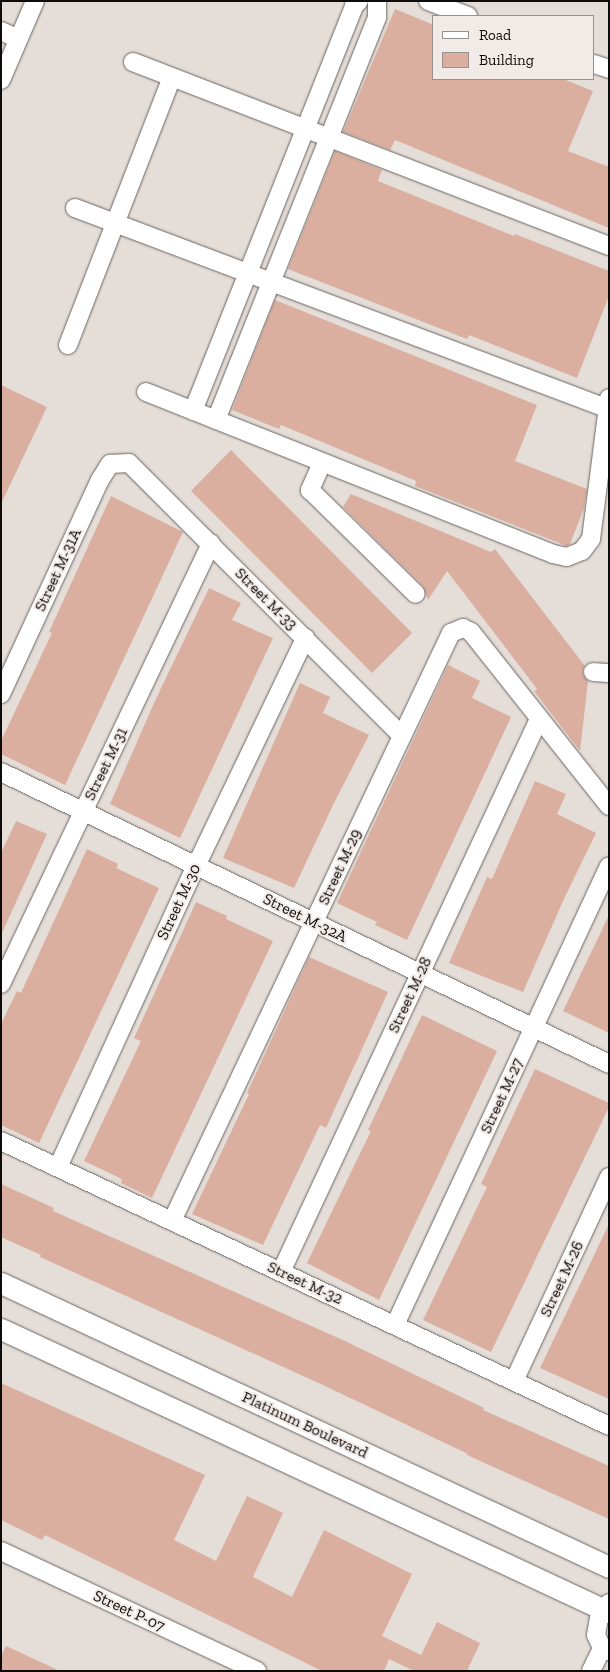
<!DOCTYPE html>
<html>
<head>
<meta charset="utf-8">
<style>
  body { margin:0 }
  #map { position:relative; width:610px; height:1672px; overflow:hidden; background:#e4ddd8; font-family:"Zilla Slab",serif }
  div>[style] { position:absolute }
  .building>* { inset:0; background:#daaf9f }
  .roads { filter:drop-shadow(0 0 1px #6a6460) drop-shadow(0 0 1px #6a6460) }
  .minor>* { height:18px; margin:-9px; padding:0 9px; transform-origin:9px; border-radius:9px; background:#fff }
  .tertiary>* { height:21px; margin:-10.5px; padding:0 10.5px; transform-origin:10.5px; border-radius:10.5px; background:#fff }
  span { translate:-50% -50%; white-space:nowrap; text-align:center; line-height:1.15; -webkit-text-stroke:4px #f1eae6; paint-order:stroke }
  .street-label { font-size:16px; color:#0e0c0b }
  .frame { position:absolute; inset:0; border:2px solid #0e0c0b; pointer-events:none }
  .legend { position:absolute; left:432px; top:15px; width:162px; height:65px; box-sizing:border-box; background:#f1eae6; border:1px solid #96918e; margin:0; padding:6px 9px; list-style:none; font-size:15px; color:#0e0c0b }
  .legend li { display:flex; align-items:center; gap:10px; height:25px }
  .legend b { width:25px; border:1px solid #96918e }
</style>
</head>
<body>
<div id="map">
  <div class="building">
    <i style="clip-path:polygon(395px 9px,434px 25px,434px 79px,563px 79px,593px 91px,568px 151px,609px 167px,609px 228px,395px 140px,390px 150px,343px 132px)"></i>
    <i style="clip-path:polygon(335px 151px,382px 170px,378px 181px,514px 236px,515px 234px,609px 271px,609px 296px,577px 378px,469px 335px,467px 339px,288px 269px)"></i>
    <i style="clip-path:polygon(275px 300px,537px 405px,515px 461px,587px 489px,584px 508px,570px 544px,567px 546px,415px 486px,416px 481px,281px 425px,279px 429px,232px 410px)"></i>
    <i style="clip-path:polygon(1px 385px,47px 407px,1px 504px)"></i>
    <i style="clip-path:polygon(231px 450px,412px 633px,372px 673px,191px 491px)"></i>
    <i style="clip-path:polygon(351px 494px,491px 552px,495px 549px,585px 666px,582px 672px,588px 681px,580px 751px,534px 691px,537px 689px,447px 571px,428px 600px,423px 586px,343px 507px)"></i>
    <i style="clip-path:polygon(111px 496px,183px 532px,65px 785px,1px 754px,1px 741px,52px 633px,49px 632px)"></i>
    <i style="clip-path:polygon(209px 588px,241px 603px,232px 620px,273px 638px,180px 838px,110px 804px,154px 703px)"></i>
    <i style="clip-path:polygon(448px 665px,480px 681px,472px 698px,511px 717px,407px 940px,375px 925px,377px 922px,337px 903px)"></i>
    <i style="clip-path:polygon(300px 683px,330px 697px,323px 713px,369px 735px,334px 803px,294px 888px,223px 858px)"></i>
    <i style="clip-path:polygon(535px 781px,566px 794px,557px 814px,596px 833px,563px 901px,523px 992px,449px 963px,487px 877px,492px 879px)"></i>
    <i style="clip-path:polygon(16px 821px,47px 834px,1px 935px,1px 853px)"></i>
    <i style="clip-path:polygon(87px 849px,118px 864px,116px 868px,159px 888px,39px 1143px,1px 1125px,1px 1024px,17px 991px,21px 993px)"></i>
    <i style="clip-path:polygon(196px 902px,227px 916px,226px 919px,273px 941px,152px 1198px,121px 1183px,122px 1179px,84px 1161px,141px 1041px,134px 1038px)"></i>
    <i style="clip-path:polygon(609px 915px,609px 1033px,563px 1011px)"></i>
    <i style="clip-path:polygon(309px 957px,388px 992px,326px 1128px,320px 1125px,263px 1245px,192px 1214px,249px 1094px,247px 1093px)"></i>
    <i style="clip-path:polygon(422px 1015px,497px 1051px,379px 1300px,307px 1263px,371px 1131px,368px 1130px)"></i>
    <i style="clip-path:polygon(535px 1069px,609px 1103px,609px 1107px,491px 1352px,423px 1320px,487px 1187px,481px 1184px)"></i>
    <i style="clip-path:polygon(1px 1184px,54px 1208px,53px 1211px,345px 1341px,484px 1408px,483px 1410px,609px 1466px,609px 1519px,467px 1455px,468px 1454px,323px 1385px,40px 1257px,41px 1255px,1px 1237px)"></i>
    <i style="clip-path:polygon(609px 1224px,609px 1399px,540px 1368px)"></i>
    <i style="clip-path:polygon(1px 1383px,205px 1475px,174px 1540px,216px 1561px,247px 1496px,283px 1513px,253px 1577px,292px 1597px,324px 1530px,412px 1574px,382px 1636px,421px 1655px,437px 1622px,480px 1643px,467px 1671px,414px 1671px,389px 1659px,384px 1671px,322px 1671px,45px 1535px,42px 1540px,1px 1520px)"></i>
    <i style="clip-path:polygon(6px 1646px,60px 1671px,1px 1671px,1px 1656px)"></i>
  </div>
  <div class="roads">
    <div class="minor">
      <i style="left:428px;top:1px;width:43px;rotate:20.6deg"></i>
      <i style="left:1px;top:31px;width:19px;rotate:25deg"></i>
      <i style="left:133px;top:62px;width:510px;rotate:21.13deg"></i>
      <i style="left:594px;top:64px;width:16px;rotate:18deg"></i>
      <i style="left:1px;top:80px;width:86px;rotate:-66.7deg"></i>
      <i style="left:75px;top:208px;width:567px;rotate:20.64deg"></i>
      <i style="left:68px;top:345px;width:287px;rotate:-68.8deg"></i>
      <i style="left:146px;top:392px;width:438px;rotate:21.7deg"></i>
      <i style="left:553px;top:554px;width:14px;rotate:12deg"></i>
      <i style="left:567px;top:557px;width:16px;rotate:-22deg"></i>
      <i style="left:582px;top:551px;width:15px;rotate:-53deg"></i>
      <i style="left:591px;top:539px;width:142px;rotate:-82.7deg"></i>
      <i style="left:193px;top:411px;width:436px;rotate:-68.3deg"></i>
      <i style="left:354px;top:6px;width:7px;rotate:-45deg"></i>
      <i style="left:216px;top:420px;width:434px;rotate:-68.2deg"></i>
      <i style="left:377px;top:17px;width:16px;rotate:-90deg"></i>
      <i style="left:322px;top:463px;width:30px;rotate:114deg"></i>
      <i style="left:310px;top:490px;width:148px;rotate:44.5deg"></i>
      <i style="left:593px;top:672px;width:16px;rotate:4deg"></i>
      <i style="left:1px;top:694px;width:236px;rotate:-65.2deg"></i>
      <i style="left:100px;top:480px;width:19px;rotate:-58deg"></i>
      <i style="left:110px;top:464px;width:19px;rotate:-3deg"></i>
      <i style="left:129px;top:463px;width:386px;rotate:45deg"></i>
      <i style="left:1px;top:772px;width:674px;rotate:25.65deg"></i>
      <i style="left:1px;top:984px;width:488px;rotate:-64.5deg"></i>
      <i style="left:1px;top:1141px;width:671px;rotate:25.11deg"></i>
      <i style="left:58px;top:1167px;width:331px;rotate:-65.4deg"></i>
      <i style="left:196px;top:866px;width:253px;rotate:-64.4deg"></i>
      <i style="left:172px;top:1221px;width:651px;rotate:-64.62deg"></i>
      <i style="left:451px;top:633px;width:13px;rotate:-23deg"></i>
      <i style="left:463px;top:628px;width:9px;rotate:27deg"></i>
      <i style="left:471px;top:632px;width:222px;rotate:51.6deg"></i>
      <i style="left:281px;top:1272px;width:610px;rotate:-64.99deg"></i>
      <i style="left:395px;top:1325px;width:506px;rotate:-65deg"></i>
      <i style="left:514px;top:1381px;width:225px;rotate:-65deg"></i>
      <i style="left:1px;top:1551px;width:283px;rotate:25.1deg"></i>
      <i style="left:609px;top:1603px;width:18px;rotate:124deg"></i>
      <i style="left:599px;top:1618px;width:17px;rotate:100deg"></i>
      <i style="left:596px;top:1635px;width:14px;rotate:65deg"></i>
      <i style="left:602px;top:1648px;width:8px;rotate:23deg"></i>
      <i style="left:591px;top:1671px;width:25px;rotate:-64deg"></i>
    </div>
    <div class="tertiary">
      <i style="left:1px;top:1283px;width:671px;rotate:25.04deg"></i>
      <i style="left:1px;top:1329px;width:671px;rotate:24.96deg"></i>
    </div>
  </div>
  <div class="street-label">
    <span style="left:58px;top:570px;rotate:-65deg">Street M-31A</span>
    <span style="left:266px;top:599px;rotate:45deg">Street M-33</span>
    <span style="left:106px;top:764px;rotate:-64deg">Street M-31</span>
    <span style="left:340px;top:867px;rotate:-65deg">Street M-29</span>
    <span style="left:179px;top:902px;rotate:-65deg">Street M-30</span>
    <span style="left:305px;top:918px;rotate:26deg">Street M-32A</span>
    <span style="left:410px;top:995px;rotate:-65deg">Street M-28</span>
    <span style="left:502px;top:1096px;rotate:-65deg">Street M-27</span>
    <span style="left:562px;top:1279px;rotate:-65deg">Street M-26</span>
    <span style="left:305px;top:1283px;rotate:25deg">Street M-32</span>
    <span style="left:305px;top:1425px;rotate:25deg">Platinum Boulevard</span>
    <span style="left:129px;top:1611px;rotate:25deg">Street P-07</span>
  </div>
  <div class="frame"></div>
  <ul class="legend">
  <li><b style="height:6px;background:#fff"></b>Road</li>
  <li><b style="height:14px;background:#daaf9f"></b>Building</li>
  </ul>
</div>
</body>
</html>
